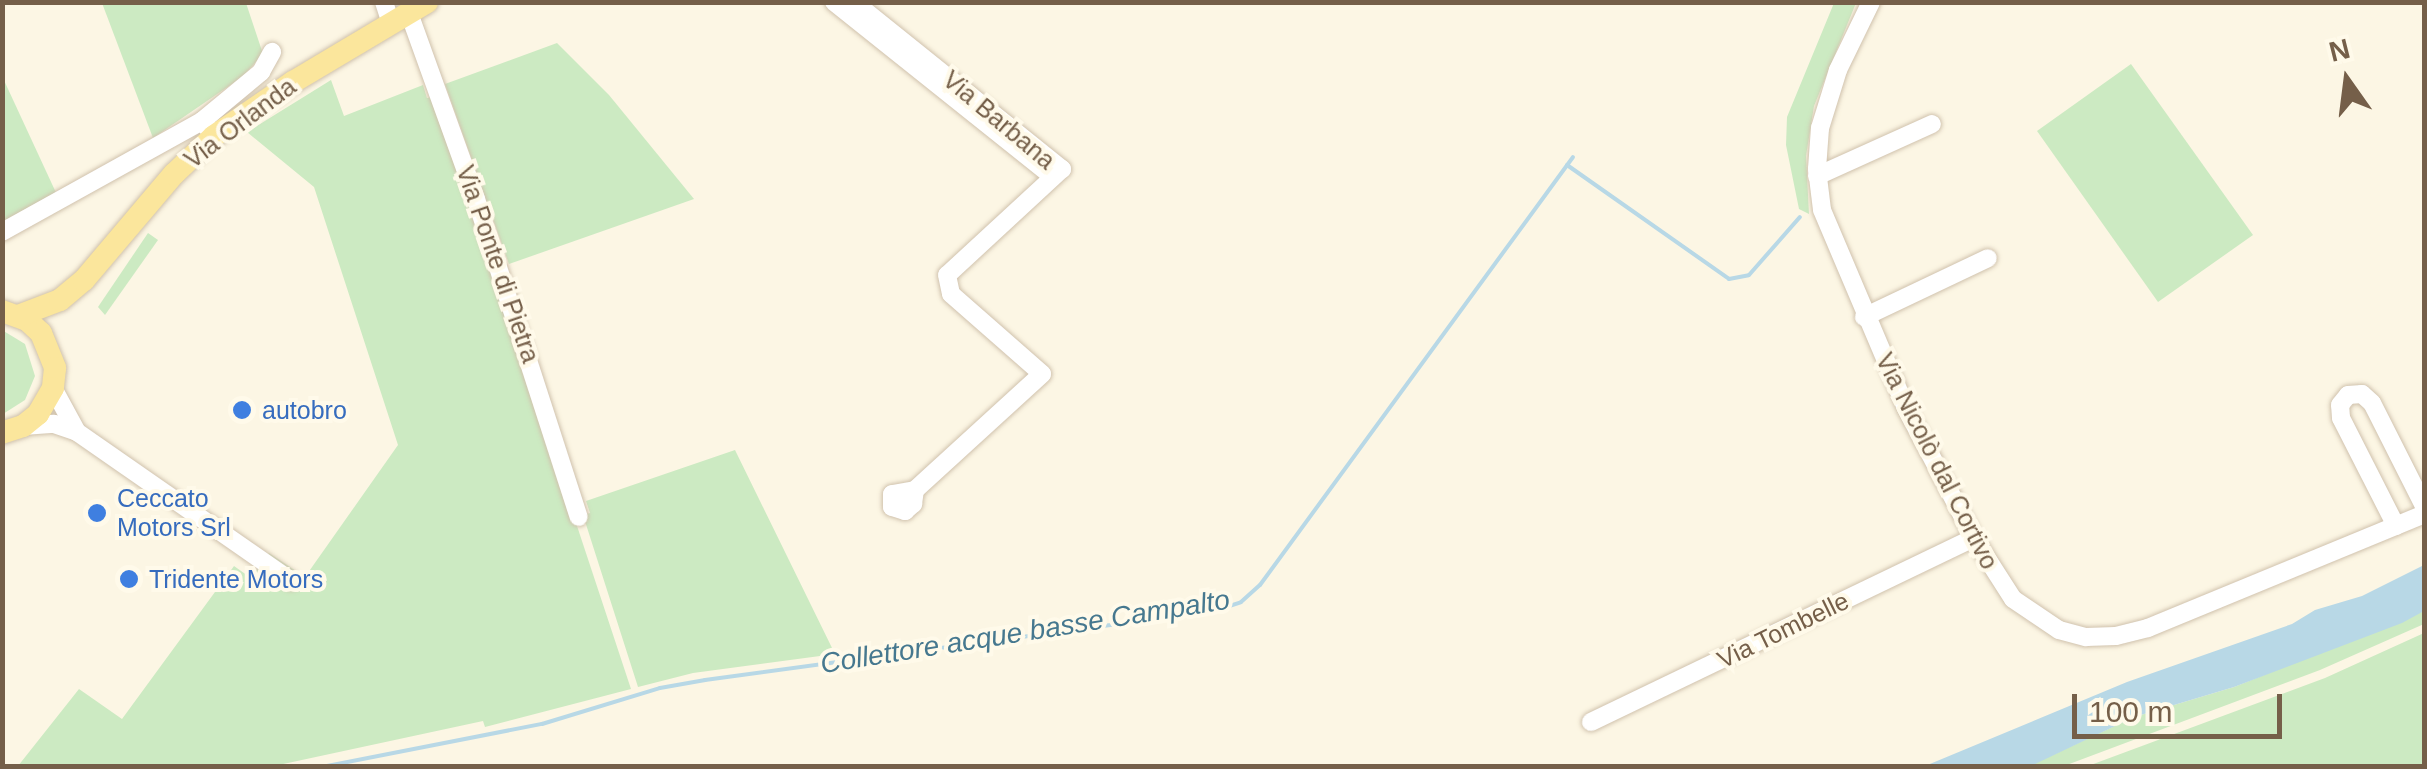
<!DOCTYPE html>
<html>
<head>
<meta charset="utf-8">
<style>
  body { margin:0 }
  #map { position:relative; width:2427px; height:769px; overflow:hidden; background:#fcf6e4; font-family:Arial,sans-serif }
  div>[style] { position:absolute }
  .green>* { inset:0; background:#cceac2 }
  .water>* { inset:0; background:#b8d8e6 }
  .stream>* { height:4px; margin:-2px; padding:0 2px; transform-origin:2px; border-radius:2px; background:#b8d8e6 }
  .roads { filter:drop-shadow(0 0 2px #d0c2ad) drop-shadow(0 0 2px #d0c2ad) }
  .minor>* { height:18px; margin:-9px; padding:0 9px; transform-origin:9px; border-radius:9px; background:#fff }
  .major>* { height:22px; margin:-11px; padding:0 11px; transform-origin:11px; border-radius:11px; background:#fbe69c }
  .dots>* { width:28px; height:28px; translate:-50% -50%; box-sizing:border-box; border:5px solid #fffaea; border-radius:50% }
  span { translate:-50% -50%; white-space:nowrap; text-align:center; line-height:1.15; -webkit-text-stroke:8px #fffaea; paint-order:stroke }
  .street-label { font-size:25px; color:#755f49 }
  .shop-label { font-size:25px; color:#366cbe }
  .left { translate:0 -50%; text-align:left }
  .water-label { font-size:28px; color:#46788f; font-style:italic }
  .frame { position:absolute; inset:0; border:5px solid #755f49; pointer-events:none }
  .north { position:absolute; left:2297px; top:30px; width:100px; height:100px; -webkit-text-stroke:8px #fffaea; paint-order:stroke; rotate:346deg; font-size:28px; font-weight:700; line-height:40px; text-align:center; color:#755f49 }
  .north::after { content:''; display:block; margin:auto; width:35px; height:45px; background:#755f49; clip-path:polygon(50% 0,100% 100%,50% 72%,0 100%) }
  .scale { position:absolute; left:2072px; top:694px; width:210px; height:45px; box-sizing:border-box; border:5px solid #755f49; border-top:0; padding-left:12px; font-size:30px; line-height:35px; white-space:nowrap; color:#755f49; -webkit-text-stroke:8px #fffaea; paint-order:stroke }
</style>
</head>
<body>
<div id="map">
  <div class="green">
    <i style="clip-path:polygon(102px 3px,246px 3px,263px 54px,242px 77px,153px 138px)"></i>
    <i style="clip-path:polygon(1834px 3px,1856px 3px,1814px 106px,1806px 156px,1809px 214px,1799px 209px,1786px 145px,1787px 117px)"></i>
    <i style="clip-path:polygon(557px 43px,609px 95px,694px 199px,509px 264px,445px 84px)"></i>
    <i style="clip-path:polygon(2131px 64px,2253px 235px,2158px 302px,2037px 131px)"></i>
    <i style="clip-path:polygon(2px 76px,58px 197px,2px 227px)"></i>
    <i style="clip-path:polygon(331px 80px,344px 116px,423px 85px,427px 98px,435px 97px,631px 689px,485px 727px,483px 721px,274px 766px,18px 766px,79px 689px,122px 719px,234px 566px,251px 578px,269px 553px,305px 577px,398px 445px,314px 187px,247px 132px)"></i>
    <i style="clip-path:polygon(148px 233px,158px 240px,105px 315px,98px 307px)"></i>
    <i style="clip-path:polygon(2px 330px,25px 344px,35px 376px,25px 400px,3px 414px)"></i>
    <i style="clip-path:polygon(735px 450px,835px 654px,693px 673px,638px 687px,583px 515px,590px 513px,586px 501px)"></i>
    <i style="clip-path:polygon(2424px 611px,2424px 624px,2320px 670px,2064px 766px,2029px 766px,2134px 717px,2234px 687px)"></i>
    <i style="clip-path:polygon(2424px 633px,2424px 766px,2088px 766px,2325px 678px)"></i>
  </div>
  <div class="water">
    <i style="clip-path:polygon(2424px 565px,2424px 611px,2402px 623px,2234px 687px,2134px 717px,2033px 765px,1925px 766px,2127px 682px,2292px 624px,2315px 610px,2362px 596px)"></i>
  </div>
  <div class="stream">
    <i style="left:1567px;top:165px;width:198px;rotate:35.1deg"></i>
    <i style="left:1729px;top:279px;width:20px;rotate:-11deg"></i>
    <i style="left:1749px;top:275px;width:77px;rotate:-48.7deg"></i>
    <i style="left:327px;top:766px;width:219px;rotate:-11.1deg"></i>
    <i style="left:542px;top:724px;width:123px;rotate:-17deg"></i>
    <i style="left:660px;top:688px;width:46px;rotate:-10.1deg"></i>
    <i style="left:705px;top:680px;width:514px;rotate:-7.72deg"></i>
    <i style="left:1214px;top:611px;width:28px;rotate:-18deg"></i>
    <i style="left:1241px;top:602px;width:25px;rotate:-42deg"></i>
    <i style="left:1260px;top:585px;width:530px;rotate:-53.82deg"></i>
  </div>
  <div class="roads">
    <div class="minor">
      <i style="left:384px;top:2px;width:23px;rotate:72deg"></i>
      <i style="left:834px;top:2px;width:280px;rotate:38.6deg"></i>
      <i style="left:854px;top:2px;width:267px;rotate:38.8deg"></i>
      <i style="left:1062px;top:169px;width:156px;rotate:137.3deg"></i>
      <i style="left:947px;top:275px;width:19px;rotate:78deg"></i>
      <i style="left:951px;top:294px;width:121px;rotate:41.3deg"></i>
      <i style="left:1042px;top:374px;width:172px;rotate:137.6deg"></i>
      <i style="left:915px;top:490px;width:23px;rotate:170deg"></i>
      <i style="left:892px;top:494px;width:13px;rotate:90deg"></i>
      <i style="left:892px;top:507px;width:14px;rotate:17deg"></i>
      <i style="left:905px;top:511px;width:11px;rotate:-41deg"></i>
      <i style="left:913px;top:504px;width:14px;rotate:-82deg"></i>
      <i style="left:1871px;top:2px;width:76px;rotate:115.9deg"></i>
      <i style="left:1838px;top:70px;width:61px;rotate:107.2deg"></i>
      <i style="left:1820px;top:128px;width:41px;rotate:94.2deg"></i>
      <i style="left:1817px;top:169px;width:41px;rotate:83deg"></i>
      <i style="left:1822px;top:210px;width:215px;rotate:67deg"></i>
      <i style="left:1906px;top:408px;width:147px;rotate:62.4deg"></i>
      <i style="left:1974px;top:538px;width:72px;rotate:57.4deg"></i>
      <i style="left:2013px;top:599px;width:55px;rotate:34deg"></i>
      <i style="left:2059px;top:630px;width:28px;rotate:15deg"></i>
      <i style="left:2086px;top:637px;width:30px;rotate:-2deg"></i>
      <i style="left:2116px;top:636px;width:33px;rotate:-14deg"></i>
      <i style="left:2148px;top:628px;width:299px;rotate:-22.4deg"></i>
      <i style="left:409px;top:13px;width:198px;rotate:70.2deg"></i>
      <i style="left:476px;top:199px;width:334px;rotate:72.1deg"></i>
      <i style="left:202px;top:121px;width:77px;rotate:-39.7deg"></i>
      <i style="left:261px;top:72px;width:23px;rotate:-61deg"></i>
      <i style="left:1817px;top:176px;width:126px;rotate:-24.3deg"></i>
      <i style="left:2px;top:232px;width:229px;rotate:-29deg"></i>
      <i style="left:202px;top:121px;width:19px;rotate:51deg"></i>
      <i style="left:1864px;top:317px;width:137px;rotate:-25.4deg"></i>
      <i style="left:23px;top:426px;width:31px;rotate:-4deg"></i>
      <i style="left:54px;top:424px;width:24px;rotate:19deg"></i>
      <i style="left:77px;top:432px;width:50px;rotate:-118.6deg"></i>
      <i style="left:77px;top:432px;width:261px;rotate:34.8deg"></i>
      <i style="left:2396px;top:526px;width:121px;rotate:-117deg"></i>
      <i style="left:2341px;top:418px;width:13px;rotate:-94deg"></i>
      <i style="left:2340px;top:405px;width:13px;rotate:-51deg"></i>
      <i style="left:2348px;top:395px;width:14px;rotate:-4deg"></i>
      <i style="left:2362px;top:394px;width:13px;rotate:42deg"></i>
      <i style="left:2372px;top:403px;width:115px;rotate:63.2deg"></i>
      <i style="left:1591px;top:722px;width:425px;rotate:-25.7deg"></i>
    </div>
    <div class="major">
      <i style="left:2px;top:311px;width:27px;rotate:20deg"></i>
      <i style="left:27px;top:320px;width:19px;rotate:43deg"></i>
      <i style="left:41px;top:333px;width:38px;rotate:68deg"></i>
      <i style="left:55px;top:368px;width:20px;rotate:96deg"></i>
      <i style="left:53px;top:388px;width:30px;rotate:120deg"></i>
      <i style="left:38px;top:414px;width:19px;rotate:141deg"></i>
      <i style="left:23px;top:426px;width:22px;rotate:162deg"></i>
      <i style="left:18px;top:316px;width:45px;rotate:-20.9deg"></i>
      <i style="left:60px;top:300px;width:31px;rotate:-40deg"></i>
      <i style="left:84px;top:280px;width:139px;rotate:-49.7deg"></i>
      <i style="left:174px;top:174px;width:55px;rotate:-43.5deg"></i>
      <i style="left:214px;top:136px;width:96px;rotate:-34.4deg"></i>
      <i style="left:293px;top:82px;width:156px;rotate:-30.8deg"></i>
    </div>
  </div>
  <div class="dots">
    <i style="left:242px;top:410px;background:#3f7fe0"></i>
    <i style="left:97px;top:513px;background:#3f7fe0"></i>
    <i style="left:129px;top:579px;background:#3f7fe0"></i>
  </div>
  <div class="street-label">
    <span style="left:999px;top:120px;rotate:40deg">Via Barbana</span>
    <span style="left:240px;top:123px;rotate:-37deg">Via Orlanda</span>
    <span style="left:498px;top:264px;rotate:71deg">Via Ponte di Pietra</span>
    <span style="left:1937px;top:461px;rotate:63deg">Via Nicolò dal Cortivo</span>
    <span style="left:1783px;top:630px;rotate:-26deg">Via Tombelle</span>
  </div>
  <div class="shop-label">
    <span class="left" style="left:262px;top:410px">autobro</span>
    <span class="left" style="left:117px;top:513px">Ceccato<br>Motors Srl</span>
    <span class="left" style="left:149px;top:579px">Tridente Motors</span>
  </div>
  <div class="water-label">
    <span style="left:1025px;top:632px;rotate:-9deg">Collettore acque basse Campalto</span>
  </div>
  <div class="frame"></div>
  <div class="north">N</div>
  <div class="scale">100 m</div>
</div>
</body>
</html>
